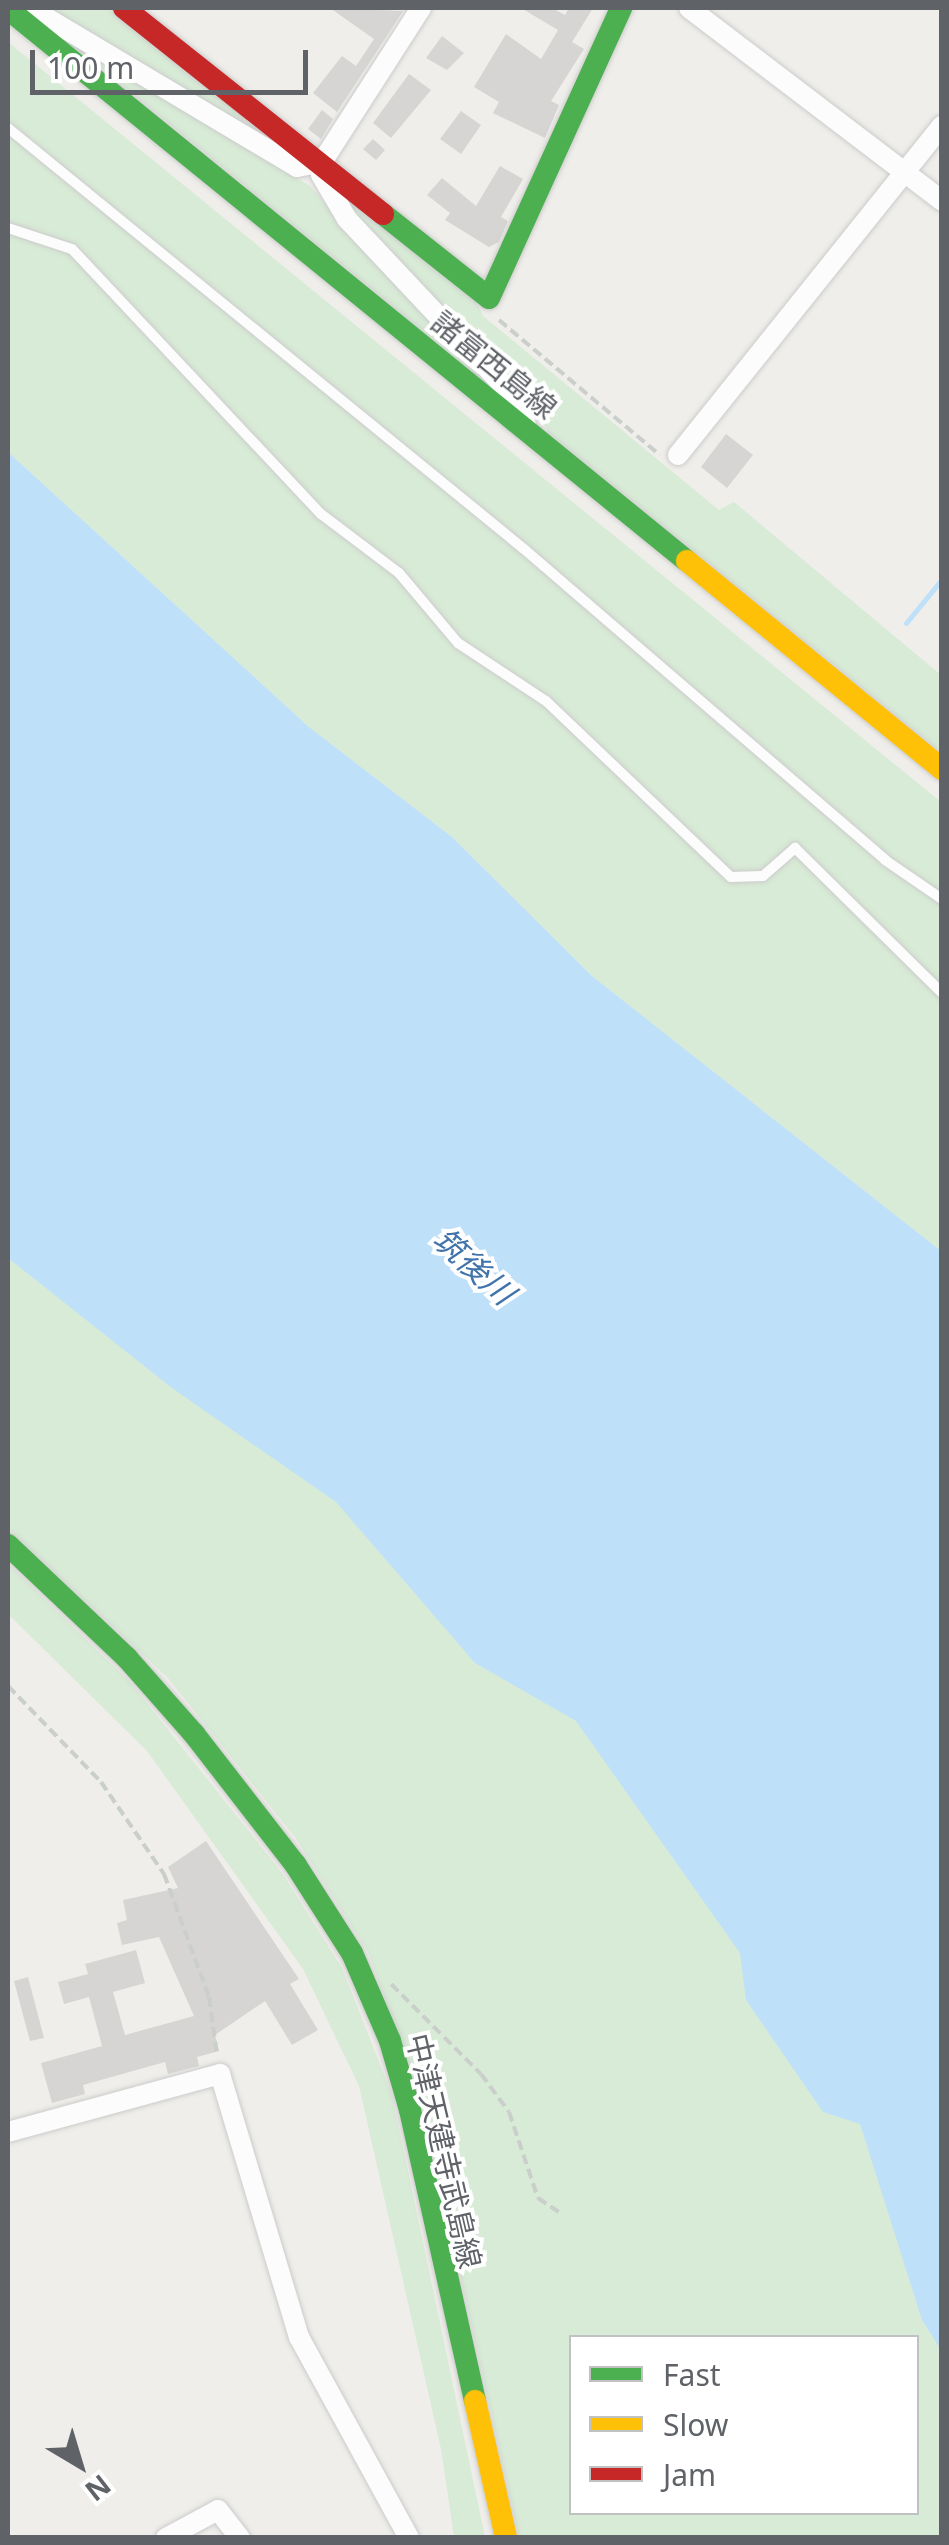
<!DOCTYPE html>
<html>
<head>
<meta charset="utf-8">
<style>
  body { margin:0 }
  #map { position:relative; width:949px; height:2545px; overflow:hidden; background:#efeeea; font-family:"Noto Sans","Noto Sans JP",sans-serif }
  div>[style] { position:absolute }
  .green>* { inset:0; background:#d8ebd6 }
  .water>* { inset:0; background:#bfe0f9 }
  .stream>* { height:5px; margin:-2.5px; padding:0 2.5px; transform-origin:2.5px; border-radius:2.5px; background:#bfe0f9 }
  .building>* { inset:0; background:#d6d5d3 }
  .path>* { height:4px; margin-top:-2px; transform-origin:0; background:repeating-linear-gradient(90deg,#cacfcc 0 10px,transparent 0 15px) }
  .roads { filter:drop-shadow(0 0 2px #cbcccc) drop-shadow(0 0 2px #cbcccc) }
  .lane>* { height:10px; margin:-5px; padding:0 5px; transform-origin:5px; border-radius:5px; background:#fdfcfc }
  .street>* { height:20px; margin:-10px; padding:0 10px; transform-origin:10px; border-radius:10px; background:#fdfcfc }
  .fast>* { height:22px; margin:-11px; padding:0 11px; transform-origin:11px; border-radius:11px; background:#4caf50 }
  .slow>* { height:22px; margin:-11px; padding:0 11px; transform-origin:11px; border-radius:11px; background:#ffc107 }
  .jam>* { height:22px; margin:-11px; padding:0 11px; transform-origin:11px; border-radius:11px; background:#c62828 }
  span { translate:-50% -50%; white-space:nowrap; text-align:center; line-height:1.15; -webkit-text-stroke:8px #fff; paint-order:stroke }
  .street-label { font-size:30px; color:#5f6368 }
  .water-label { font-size:32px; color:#4174aa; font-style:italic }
  .frame { position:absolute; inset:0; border:10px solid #5f6368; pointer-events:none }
  .legend { position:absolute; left:569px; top:2335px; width:350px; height:180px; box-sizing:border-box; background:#fff; border:2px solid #bfc1c3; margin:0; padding:12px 18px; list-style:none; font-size:30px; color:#5f6368 }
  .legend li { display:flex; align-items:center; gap:20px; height:50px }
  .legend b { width:50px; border:2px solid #bfc1c3 }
  .north { position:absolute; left:30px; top:2415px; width:100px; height:100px; -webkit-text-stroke:8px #fff; paint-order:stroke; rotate:142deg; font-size:28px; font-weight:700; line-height:40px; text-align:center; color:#5f6368 }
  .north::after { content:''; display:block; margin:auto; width:35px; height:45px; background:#5f6368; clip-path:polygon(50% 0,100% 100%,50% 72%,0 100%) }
  .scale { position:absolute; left:30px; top:50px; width:278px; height:45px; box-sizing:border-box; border:5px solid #5f6368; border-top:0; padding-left:12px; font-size:30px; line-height:35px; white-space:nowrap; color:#5f6368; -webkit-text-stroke:8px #fff; paint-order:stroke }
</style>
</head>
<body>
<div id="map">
  <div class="green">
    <i style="clip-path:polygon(49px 8px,110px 8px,297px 152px,260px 139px)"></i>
    <i style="clip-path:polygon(8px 42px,941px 802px,941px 1251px,592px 976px,452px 837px,309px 727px,8px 452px)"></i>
    <i style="clip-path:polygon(73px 45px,310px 186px,497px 391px)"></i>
    <i style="clip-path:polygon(331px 178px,475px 299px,483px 316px,719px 510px,734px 502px,941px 675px,941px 752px,549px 433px,537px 411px,340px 199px)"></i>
    <i style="clip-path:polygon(evenodd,8px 1211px,603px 1670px,941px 2237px,941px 2537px,519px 2537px,419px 2090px,368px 1952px,295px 1837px,168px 1678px,8px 1528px,8px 1211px,572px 2338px,916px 2338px,916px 2512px,572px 2512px,572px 2338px)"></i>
    <i style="clip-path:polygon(8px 1564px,130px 1682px,282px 1873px,342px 1968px,392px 2095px,485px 2537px,454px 2537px,441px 2449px,359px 2086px,303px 1969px,147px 1751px,8px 1614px)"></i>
  </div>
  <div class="water">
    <i style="clip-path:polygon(8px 452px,309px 727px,452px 837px,592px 976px,941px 1251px,941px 2350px,922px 2320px,860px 2124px,823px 2112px,746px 2000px,740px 1953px,576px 1721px,475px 1663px,336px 1502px,172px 1388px,8px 1258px)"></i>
  </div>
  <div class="stream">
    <i style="left:906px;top:623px;width:57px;rotate:-50.7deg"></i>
  </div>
  <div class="building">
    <i style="clip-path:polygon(330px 8px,403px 11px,337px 112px,313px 93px,342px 56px,356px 66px,374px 39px)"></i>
    <i style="clip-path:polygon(521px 8px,552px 8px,565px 15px,569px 8px,593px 8px,572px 42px,584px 49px,551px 101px,559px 105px,545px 138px,493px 113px,499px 102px,474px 87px,506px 34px,541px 59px,558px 30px)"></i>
    <i style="clip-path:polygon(442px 36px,464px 53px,447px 70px,426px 58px)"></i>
    <i style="clip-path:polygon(409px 74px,431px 90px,391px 138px,373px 123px)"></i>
    <i style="clip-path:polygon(322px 110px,333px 119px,321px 139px,308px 129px)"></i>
    <i style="clip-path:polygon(461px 111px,481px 125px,461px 154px,440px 139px)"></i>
    <i style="clip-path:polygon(373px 139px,385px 150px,376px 160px,363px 149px)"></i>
    <i style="clip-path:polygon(500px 166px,523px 179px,501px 217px,508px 221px,499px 242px,489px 247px,445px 220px,450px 213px,427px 195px,442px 178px,476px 206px)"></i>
    <i style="clip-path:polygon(726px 434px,753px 455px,727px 488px,701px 467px)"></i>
    <i style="clip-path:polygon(206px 1841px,299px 1979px,290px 1984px,318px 2030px,292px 2045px,265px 2001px,215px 2035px,219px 2051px,197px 2057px,199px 2066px,168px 2074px,165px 2062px,83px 2085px,85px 2094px,52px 2103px,41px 2063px,102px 2046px,89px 1997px,64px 2004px,58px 1982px,88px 1974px,85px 1964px,136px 1950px,145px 1983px,113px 1992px,125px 2035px,194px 2016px,159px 1937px,122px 1945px,117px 1923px,127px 1920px,123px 1900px,178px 1888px,168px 1867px)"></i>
    <i style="clip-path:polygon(28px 1977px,44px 2038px,30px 2041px,14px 1981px)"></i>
  </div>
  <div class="path">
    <i style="left:499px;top:320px;width:210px;rotate:40deg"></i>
    <i style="left:8px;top:1686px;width:134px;rotate:45.9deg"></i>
    <i style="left:101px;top:1782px;width:112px;rotate:55.6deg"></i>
    <i style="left:164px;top:1874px;width:131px;rotate:69.9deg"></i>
    <i style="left:209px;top:1997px;width:59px;rotate:82.1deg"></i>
    <i style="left:391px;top:1984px;width:127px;rotate:45deg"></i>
    <i style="left:481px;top:2074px;width:47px;rotate:53.6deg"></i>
    <i style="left:509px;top:2112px;width:91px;rotate:71.4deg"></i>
    <i style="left:538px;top:2198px;width:25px;rotate:34deg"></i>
  </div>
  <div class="roads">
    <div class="lane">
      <i style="left:8px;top:128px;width:666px;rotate:39.21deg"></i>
      <i style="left:524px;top:549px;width:476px;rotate:40.7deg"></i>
      <i style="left:885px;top:860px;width:69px;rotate:34.4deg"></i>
      <i style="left:8px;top:228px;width:67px;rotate:18.2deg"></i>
      <i style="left:72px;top:249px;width:364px;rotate:46.8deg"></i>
      <i style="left:321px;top:514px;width:98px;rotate:37.1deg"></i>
      <i style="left:399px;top:573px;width:92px;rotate:49.9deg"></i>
      <i style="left:458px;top:643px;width:105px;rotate:33.4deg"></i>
      <i style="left:546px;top:701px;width:255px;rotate:43.6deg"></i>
      <i style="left:731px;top:877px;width:32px;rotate:-2deg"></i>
      <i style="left:763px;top:876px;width:43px;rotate:-41.2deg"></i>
      <i style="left:795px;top:848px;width:206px;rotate:44.6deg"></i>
    </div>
    <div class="street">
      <i style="left:421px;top:8px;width:183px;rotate:122.7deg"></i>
      <i style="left:322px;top:162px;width:13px;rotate:94deg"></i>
      <i style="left:321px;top:175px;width:51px;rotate:59.4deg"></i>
      <i style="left:347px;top:219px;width:245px;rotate:46.8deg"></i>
      <i style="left:515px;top:398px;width:29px;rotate:68deg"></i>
      <i style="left:689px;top:8px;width:318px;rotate:37.3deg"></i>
      <i style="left:18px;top:15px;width:29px;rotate:6deg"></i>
      <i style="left:47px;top:18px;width:291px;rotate:30.8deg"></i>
      <i style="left:297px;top:167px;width:25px;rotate:-11deg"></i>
      <i style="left:678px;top:455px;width:422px;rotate:-51.3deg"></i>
      <i style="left:8px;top:2132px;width:220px;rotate:-15.3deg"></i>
      <i style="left:220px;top:2074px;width:275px;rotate:73.3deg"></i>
      <i style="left:299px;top:2337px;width:229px;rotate:61.3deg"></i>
      <i style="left:166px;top:2538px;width:59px;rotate:-28.3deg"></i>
      <i style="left:218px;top:2510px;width:36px;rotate:52deg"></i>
    </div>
    <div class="fast">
      <i style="left:8px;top:9px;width:875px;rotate:39.11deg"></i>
      <i style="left:383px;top:214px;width:135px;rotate:38.4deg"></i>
      <i style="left:489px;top:298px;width:319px;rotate:-65.5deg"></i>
      <i style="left:8px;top:1545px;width:164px;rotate:43.5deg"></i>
      <i style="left:127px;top:1658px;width:101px;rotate:48.6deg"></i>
      <i style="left:194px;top:1734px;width:165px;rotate:52.2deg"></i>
      <i style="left:295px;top:1864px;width:106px;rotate:57.4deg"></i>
      <i style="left:352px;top:1953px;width:96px;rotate:66.6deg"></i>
      <i style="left:390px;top:2041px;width:72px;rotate:73.8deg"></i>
      <i style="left:410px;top:2110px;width:298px;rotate:77.4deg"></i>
    </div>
    <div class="slow">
      <i style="left:687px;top:561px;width:329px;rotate:39.2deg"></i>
      <i style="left:475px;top:2401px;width:140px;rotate:77.2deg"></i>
    </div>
    <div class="jam">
      <i style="left:124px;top:8px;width:331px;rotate:38.5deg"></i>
    </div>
  </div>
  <div class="street-label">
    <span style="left:494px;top:365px;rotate:39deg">諸富西島線</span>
    <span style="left:444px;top:2151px;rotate:77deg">中津天建寺武島線</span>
  </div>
  <div class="water-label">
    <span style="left:474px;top:1266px;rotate:42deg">筑後川</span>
  </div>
  <div class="frame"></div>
  <ul class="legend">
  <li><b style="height:12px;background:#4caf50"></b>Fast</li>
  <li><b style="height:12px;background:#ffc107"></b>Slow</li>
  <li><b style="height:12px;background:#c62828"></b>Jam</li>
  </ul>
  <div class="north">N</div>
  <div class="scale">100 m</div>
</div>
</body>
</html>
